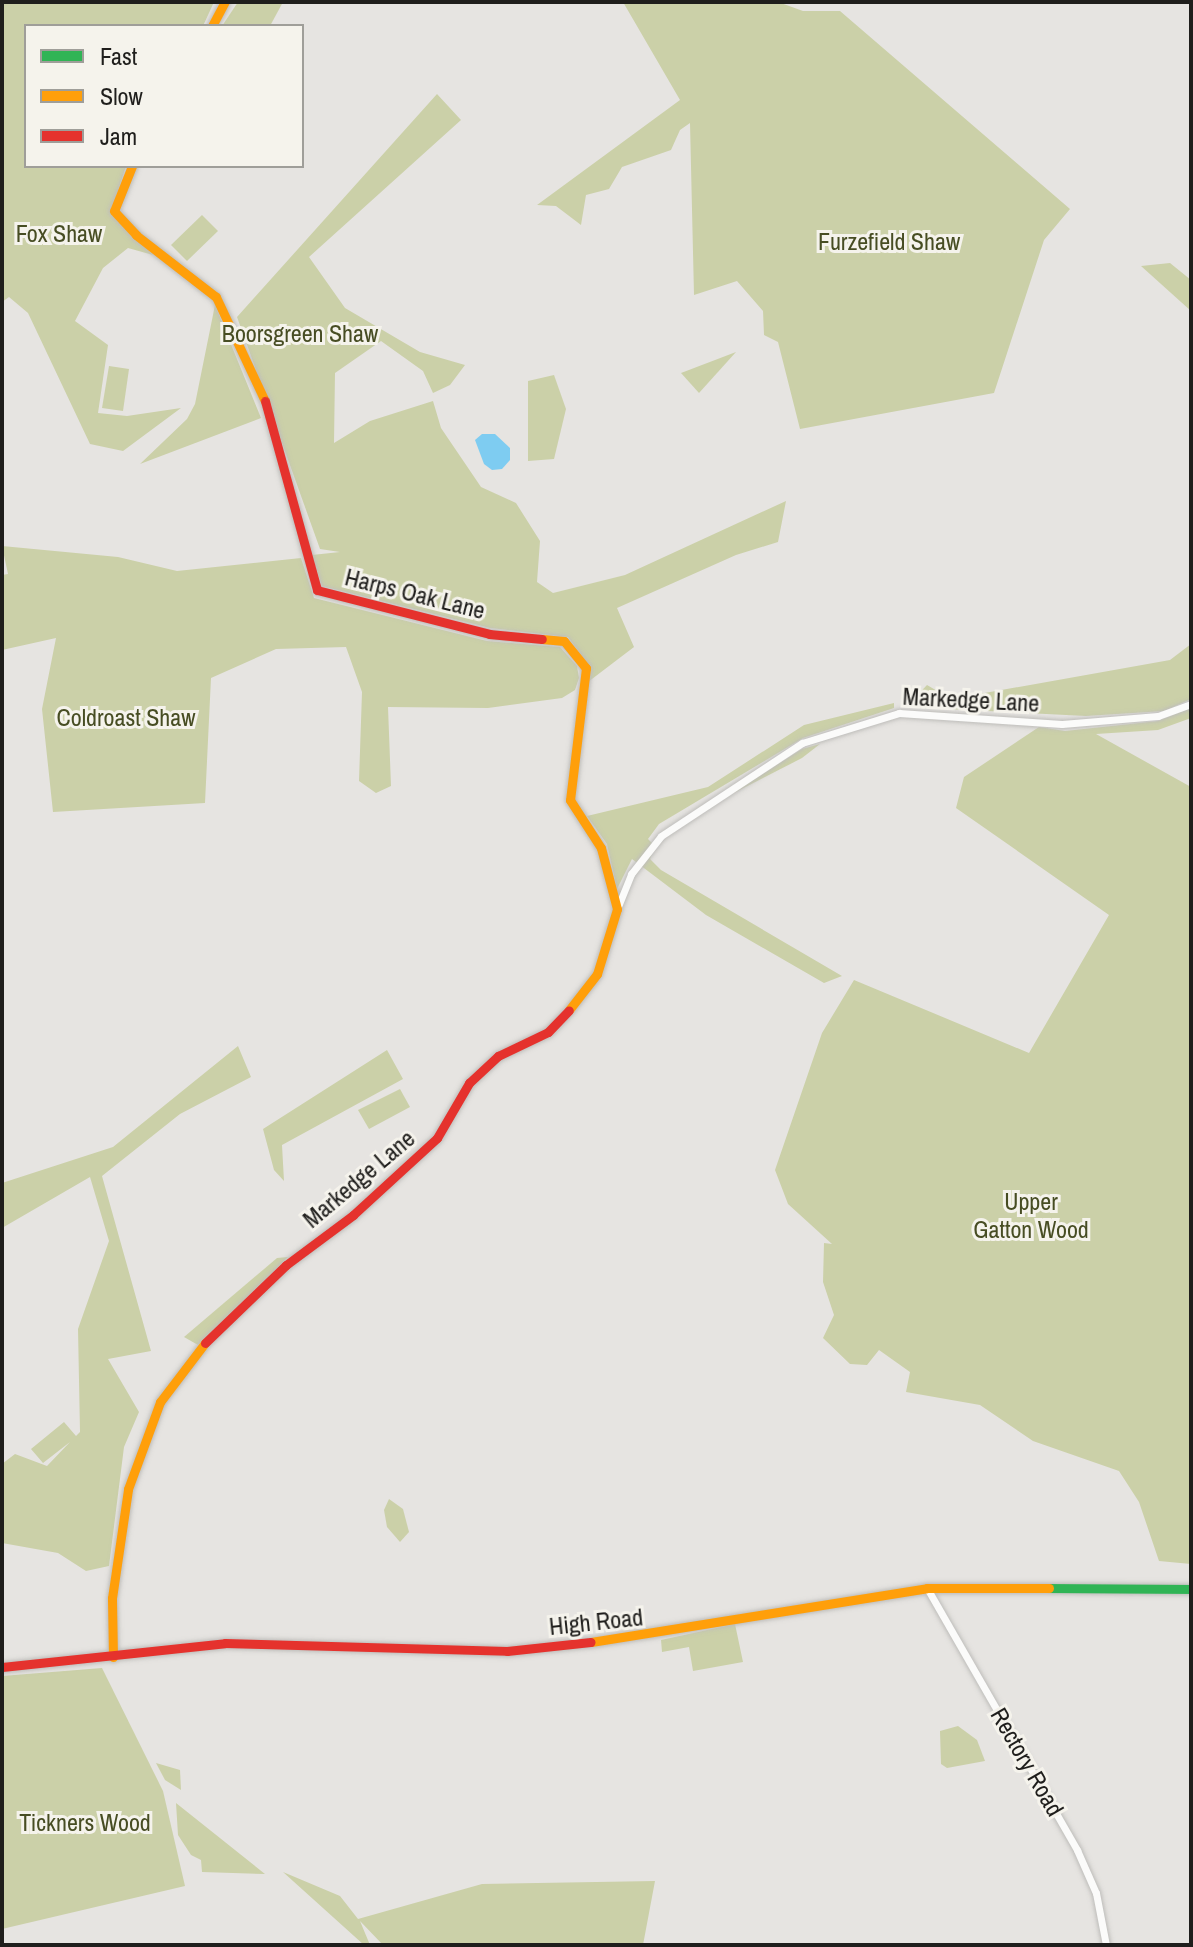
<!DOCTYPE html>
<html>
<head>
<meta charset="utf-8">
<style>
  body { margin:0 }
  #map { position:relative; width:1193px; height:1947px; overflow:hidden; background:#e6e4e1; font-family:"Archivo Narrow",sans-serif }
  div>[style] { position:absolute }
  .green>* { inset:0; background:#cbd0a8 }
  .water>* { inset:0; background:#7eccf1 }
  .roads { filter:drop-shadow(0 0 2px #bebdba) drop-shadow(0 0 2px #bebdba) }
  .street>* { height:7px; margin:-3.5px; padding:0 3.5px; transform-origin:3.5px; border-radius:3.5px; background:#fbfbfa }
  .fast>* { height:9px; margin:-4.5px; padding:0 4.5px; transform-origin:4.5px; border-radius:4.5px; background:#30b455 }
  .slow>* { height:9px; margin:-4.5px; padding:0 4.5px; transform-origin:4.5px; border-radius:4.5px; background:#ff9f0a }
  .jam>* { height:9px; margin:-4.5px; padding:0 4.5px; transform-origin:4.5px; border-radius:4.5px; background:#e5322d }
  span { translate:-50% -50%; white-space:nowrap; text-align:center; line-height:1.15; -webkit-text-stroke:6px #f5f3ec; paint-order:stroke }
  .park-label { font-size:24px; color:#474d23 }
  .street-label { font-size:24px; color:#1f1e1c }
  .frame { position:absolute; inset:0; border:4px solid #1f1e1c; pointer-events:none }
  .legend { position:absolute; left:24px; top:24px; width:280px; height:144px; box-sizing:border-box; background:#f5f3ec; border:2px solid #9f9e99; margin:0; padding:10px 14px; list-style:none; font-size:24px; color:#1f1e1c }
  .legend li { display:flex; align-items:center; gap:16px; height:40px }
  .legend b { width:40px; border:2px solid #9f9e99 }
</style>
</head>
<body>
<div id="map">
  <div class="green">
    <i style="clip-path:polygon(2px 2px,214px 2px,203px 26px,26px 26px,26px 166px,126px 166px,111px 212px,153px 255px,128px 248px,103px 268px,75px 321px,108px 345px,98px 413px,127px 416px,181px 408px,123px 451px,90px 444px,28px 313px,9px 297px,2px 302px)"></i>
    <i style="clip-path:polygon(238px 2px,283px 2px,270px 26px,222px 26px)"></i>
    <i style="clip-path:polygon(623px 2px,778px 2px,803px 11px,840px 11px,1070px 209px,1044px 240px,994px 393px,800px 429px,778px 342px,764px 335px,763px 311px,737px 281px,694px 295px,690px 123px,680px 130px,671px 150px,622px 167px,609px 189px,586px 195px,581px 225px,556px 206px,537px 205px,680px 100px)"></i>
    <i style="clip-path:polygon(437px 94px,461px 120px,309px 257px,345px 308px,420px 352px,465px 365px,450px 385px,433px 393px,423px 371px,381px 341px,335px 373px,334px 443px,370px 421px,433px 401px,441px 428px,481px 487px,516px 503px,540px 541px,537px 582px,553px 593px,625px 575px,786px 501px,778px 542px,736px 555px,617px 608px,634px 647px,588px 682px,588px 664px,568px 637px,490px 628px,322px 586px,312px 555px,340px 552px,320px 549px,237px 317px)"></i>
    <i style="clip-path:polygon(202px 215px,218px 231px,187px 261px,171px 245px)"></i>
    <i style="clip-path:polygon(1170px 263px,1191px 280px,1191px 311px,1141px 266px)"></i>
    <i style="clip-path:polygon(215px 305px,261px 418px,140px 464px,187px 419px,195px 404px)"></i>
    <i style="clip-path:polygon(736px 352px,699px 393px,681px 373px)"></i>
    <i style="clip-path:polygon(109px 366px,129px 369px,123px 411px,102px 408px)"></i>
    <i style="clip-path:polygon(554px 375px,566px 409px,554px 459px,528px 461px,528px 381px)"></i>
    <i style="clip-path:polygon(2px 546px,118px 557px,177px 571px,301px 558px,314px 598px,487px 641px,560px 647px,577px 666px,579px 678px,575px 690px,562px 698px,488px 708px,388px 707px,391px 786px,376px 793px,359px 781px,362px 692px,346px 647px,276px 649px,211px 678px,205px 803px,53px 812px,42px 709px,56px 638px,2px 650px,2px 575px,8px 574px)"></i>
    <i style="clip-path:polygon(1191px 644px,1191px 699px,1164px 711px,1086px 716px,906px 707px,927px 685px,951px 699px,1170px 660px)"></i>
    <i style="clip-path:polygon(894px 703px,894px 708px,803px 738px,659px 824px,648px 839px,655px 846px,650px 859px,661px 870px,842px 976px,824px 983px,706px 915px,632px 859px,617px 889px,607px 844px,587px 816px,708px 787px,804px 725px)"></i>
    <i style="clip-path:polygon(1191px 708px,1191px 718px,1158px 730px,1096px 734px,1191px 787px,1191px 1564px,1159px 1561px,1139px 1502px,1119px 1471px,1033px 1441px,980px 1405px,906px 1392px,910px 1372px,879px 1350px,867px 1365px,850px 1364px,823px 1338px,834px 1315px,823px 1282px,824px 1243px,832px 1244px,788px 1204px,775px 1170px,822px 1033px,854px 980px,1029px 1053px,1109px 915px,956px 808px,964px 777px,1039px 727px,1065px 731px,1158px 721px)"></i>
    <i style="clip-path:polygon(820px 744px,802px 758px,724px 798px,802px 749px)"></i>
    <i style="clip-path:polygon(238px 1046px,251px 1077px,180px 1114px,102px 1176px,151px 1351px,108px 1359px,139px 1412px,124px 1447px,109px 1566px,86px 1571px,58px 1553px,2px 1543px,2px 1464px,15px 1454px,47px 1466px,70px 1442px,43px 1463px,31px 1449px,64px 1422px,76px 1436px,80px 1432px,78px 1329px,109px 1241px,90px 1177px,2px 1228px,2px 1183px,113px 1147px)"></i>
    <i style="clip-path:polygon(387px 1050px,403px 1079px,282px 1145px,284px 1181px,274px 1170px,263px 1129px)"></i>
    <i style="clip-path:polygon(400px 1089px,410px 1107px,369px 1129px,358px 1110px)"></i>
    <i style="clip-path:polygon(288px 1257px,198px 1345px,184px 1337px,277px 1258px)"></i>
    <i style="clip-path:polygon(389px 1499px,403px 1509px,409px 1532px,400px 1542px,387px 1527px,384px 1510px)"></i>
    <i style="clip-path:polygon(735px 1624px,743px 1662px,693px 1671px,689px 1647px,662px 1652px,661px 1640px)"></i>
    <i style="clip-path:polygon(102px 1668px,163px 1791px,185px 1886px,2px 1929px,2px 1676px)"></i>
    <i style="clip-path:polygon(958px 1726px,977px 1740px,985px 1761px,947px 1768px,941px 1764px,940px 1731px)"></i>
    <i style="clip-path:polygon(156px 1763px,180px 1770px,181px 1790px,165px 1780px)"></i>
    <i style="clip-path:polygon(176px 1803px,265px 1874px,202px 1872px,201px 1860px,191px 1855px,178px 1835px)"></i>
    <i style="clip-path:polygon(283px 1872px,340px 1896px,358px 1919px,482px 1884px,655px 1881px,643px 1945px,383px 1945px,360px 1921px,370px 1945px,364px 1945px)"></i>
  </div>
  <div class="water">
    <i style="clip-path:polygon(482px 434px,495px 434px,510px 448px,510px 460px,502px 469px,492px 470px,484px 464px,475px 440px)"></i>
  </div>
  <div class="roads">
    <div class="street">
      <i style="left:617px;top:909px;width:38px;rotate:-68deg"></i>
      <i style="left:631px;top:874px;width:48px;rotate:-51.7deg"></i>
      <i style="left:661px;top:836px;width:169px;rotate:-33.4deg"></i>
      <i style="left:802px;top:743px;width:102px;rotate:-17.2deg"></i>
      <i style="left:899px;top:713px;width:163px;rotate:3.9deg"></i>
      <i style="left:1062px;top:724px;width:96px;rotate:-4.8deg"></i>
      <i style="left:1158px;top:716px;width:35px;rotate:-20deg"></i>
      <i style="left:927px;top:1588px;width:302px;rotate:60.2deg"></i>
      <i style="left:1077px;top:1850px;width:47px;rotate:66.2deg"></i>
      <i style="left:1096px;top:1893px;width:53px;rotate:79.1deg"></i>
    </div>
    <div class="fast">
      <i style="left:1049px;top:1588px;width:142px;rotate:0.4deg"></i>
    </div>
    <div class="slow">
      <i style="left:212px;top:26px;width:27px;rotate:-62deg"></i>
      <i style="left:132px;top:166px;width:48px;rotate:111.8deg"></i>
      <i style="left:114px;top:211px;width:33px;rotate:47deg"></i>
      <i style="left:136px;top:235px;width:101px;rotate:37.8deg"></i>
      <i style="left:216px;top:297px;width:115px;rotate:64.8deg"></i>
      <i style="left:542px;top:639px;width:22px;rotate:5deg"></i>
      <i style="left:564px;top:641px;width:35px;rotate:51deg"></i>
      <i style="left:586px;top:668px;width:133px;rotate:96.9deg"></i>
      <i style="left:570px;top:800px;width:57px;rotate:57.1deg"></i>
      <i style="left:601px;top:848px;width:63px;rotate:75.3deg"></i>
      <i style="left:617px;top:909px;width:68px;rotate:107.1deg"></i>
      <i style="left:597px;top:974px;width:46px;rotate:127.9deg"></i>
      <i style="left:591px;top:1642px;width:340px;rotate:-9.1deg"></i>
      <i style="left:927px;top:1588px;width:122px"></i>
      <i style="left:113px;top:1657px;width:59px;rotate:-91deg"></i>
      <i style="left:112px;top:1598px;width:110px;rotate:-81.6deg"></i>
      <i style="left:128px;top:1489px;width:93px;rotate:-69.8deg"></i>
      <i style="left:160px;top:1402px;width:74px;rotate:-52.7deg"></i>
    </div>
    <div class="jam">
      <i style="left:265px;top:401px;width:196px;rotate:74.6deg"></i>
      <i style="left:317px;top:590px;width:178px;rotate:14.3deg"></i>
      <i style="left:489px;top:634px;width:53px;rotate:5.4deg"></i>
      <i style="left:205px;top:1343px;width:112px;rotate:-43.9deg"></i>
      <i style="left:286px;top:1265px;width:84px;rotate:-36.7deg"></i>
      <i style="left:353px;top:1215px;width:114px;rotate:-42.5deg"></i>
      <i style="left:437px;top:1138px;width:64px;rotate:-59.8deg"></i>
      <i style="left:469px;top:1083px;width:40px;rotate:-43deg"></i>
      <i style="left:498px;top:1056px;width:55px;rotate:-25.6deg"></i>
      <i style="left:548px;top:1032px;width:30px;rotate:-46deg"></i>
      <i style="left:2px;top:1667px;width:224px;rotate:-6.1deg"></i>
      <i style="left:225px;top:1643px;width:282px;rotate:1.6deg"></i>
      <i style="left:507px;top:1651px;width:84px;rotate:-6.1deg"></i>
    </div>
  </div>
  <div class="park-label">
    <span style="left:59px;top:234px">Fox Shaw</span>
    <span style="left:889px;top:242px">Furzefield Shaw</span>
    <span style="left:300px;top:334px">Boorsgreen Shaw</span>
    <span style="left:126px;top:718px">Coldroast Shaw</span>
    <span style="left:1031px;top:1216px">Upper<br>Gatton Wood</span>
    <span style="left:85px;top:1823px">Tickners Wood</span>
  </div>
  <div class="street-label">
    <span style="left:415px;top:594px;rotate:14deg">Harps Oak Lane</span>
    <span style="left:971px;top:700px;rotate:3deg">Markedge Lane</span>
    <span style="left:359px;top:1179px;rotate:-40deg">Markedge Lane</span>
    <span style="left:596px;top:1622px;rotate:-6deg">High Road</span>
    <span style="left:1027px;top:1762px;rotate:60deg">Rectory Road</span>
  </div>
  <div class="frame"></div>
  <ul class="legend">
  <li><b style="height:10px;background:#30b455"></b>Fast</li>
  <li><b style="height:10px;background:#ff9f0a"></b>Slow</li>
  <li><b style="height:10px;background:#e5322d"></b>Jam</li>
  </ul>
</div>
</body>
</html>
